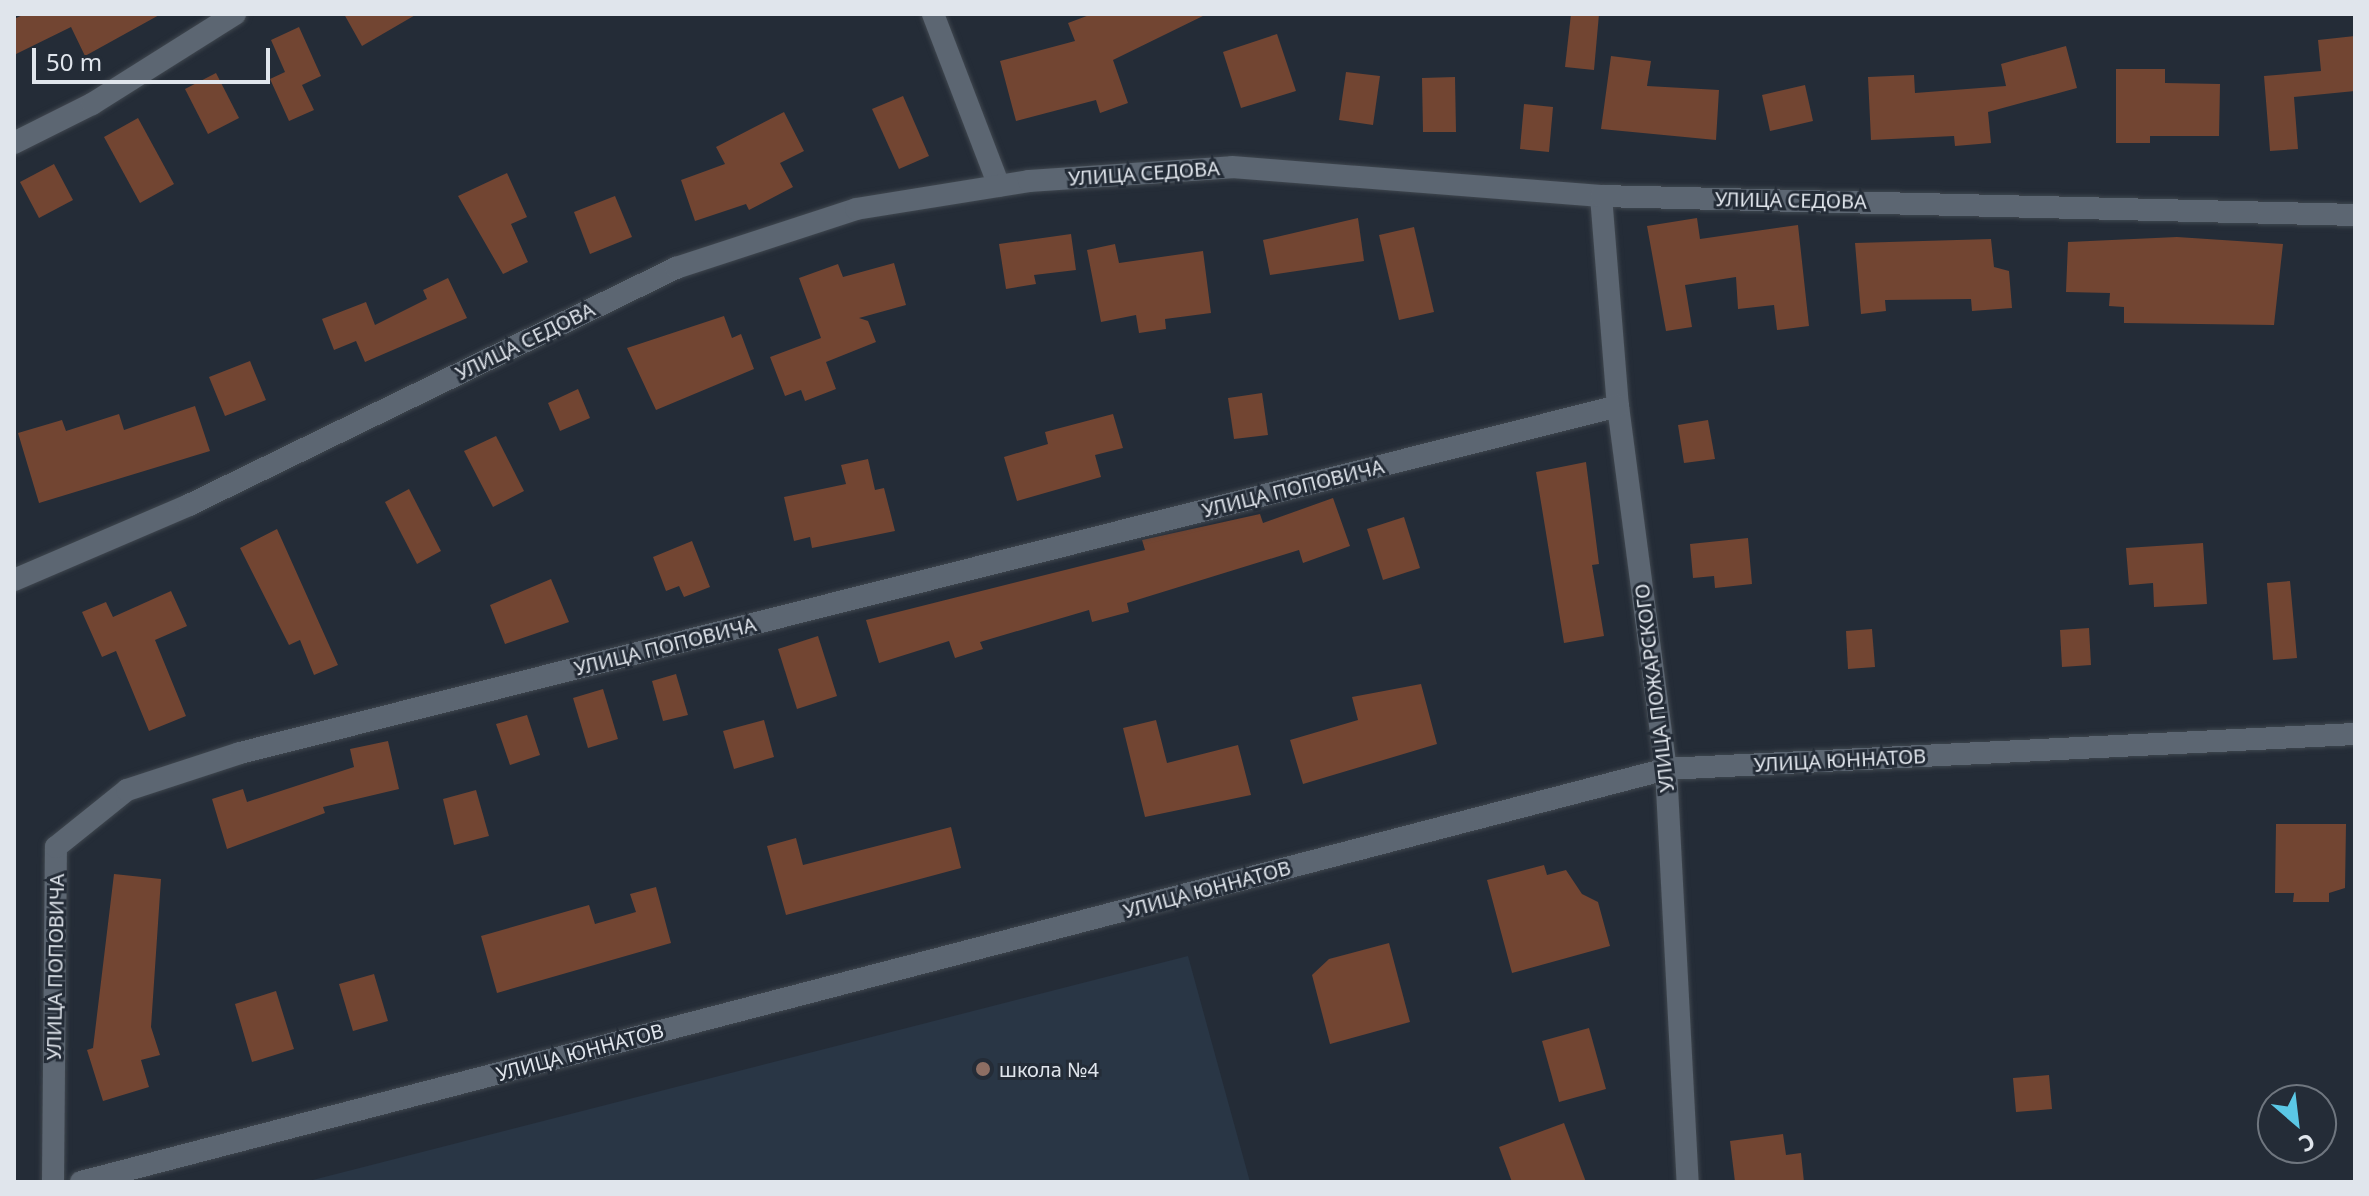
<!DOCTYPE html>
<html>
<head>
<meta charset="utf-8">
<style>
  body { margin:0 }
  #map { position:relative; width:2369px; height:1196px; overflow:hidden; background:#242c37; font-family:"Noto Sans",sans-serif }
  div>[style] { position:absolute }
  .built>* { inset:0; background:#293645 }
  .building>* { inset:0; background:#724532 }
  .roads { filter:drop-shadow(0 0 2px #40474f) drop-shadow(0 0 2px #40474f) }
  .minor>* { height:22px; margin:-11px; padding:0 11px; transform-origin:11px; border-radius:11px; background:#5c6672 }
  .dots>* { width:22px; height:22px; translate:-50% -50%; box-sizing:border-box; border:4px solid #242c37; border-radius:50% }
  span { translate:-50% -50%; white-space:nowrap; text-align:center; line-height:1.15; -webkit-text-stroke:6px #242c37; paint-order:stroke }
  .street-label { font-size:20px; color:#e0e5ec }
  .poi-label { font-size:20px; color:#e0e5ec }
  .left { translate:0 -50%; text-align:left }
  .frame { position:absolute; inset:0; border:16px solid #e0e5ec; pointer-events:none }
  .north { position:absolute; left:2257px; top:1084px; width:80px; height:80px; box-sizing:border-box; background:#242c37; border:2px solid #6f767f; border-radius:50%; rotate:152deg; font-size:22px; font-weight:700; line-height:32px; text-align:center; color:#e0e5ec }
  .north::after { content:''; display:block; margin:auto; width:28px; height:36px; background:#5bc8e6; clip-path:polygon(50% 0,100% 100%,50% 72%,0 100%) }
  .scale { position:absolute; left:32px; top:48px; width:238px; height:36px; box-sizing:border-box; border:4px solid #e0e5ec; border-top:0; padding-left:10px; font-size:24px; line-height:28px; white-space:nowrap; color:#e0e5ec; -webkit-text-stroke:6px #242c37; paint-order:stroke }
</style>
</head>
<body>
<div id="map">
  <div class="built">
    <i style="clip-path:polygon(1188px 956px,1250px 1182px,305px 1182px)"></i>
  </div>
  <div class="building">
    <i style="clip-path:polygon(25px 14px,161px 14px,85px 56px,71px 27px,14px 55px,14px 19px)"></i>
    <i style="clip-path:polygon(344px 14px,417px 14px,362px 46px)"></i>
    <i style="clip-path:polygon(1092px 14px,1207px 14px,1113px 60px,1128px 103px,1100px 113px,1096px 100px,1016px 121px,1000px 61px,1075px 41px,1068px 23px)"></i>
    <i style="clip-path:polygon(1571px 14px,1599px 14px,1594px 70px,1565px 67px)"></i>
    <i style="clip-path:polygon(299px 27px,321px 76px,302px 85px,314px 110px,289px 121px,270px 79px,285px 72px,271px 40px)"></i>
    <i style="clip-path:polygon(1277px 34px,1296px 91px,1241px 108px,1223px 52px)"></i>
    <i style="clip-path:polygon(2355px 36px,2355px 91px,2294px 97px,2298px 149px,2270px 151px,2264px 76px,2321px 71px,2318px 40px)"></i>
    <i style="clip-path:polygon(2066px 46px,2077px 88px,1988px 112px,1991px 143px,1955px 146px,1954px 136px,1871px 140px,1868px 77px,1914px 75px,1915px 93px,2006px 86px,2001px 64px)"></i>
    <i style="clip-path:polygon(1611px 56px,1651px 61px,1647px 86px,1719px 90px,1716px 140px,1601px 129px)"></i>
    <i style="clip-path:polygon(2116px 69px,2165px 69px,2165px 83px,2220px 84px,2219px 136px,2150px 136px,2150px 143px,2116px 143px)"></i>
    <i style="clip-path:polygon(1346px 72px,1380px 76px,1373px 125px,1339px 120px)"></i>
    <i style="clip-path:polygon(216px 73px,239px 118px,208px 134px,185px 89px)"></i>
    <i style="clip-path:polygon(1455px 77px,1456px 132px,1423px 132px,1422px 78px)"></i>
    <i style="clip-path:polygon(1805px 85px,1813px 121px,1770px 131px,1762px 95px)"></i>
    <i style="clip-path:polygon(903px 96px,929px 156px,899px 169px,872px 109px)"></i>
    <i style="clip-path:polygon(1524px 104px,1553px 107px,1549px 152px,1520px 149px)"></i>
    <i style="clip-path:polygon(784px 112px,804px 151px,780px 163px,793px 187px,749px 210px,746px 204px,695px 221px,681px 180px,725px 164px,716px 147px)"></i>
    <i style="clip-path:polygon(138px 118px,174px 184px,140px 203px,104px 137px)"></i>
    <i style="clip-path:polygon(54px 164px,73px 200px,39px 218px,20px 182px)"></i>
    <i style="clip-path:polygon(507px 173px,527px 217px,511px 224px,528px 262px,503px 274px,458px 196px)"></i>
    <i style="clip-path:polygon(615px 196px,632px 237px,590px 254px,574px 212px)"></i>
    <i style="clip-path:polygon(1358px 218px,1364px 261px,1270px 275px,1263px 240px)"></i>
    <i style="clip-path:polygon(1697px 218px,1700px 239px,1798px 225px,1809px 326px,1777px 330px,1774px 305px,1738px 309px,1736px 277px,1685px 285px,1692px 327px,1666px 331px,1647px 226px)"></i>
    <i style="clip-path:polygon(1414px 227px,1434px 312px,1399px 320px,1379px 235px)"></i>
    <i style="clip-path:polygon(1071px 234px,1076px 270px,1034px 275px,1036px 284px,1006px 289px,999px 244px)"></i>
    <i style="clip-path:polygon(2177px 237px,2283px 244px,2274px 325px,2124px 323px,2124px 307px,2109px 306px,2110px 293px,2066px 292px,2068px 242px)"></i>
    <i style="clip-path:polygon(1991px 239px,1994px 267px,2009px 271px,2012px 308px,1972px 311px,1971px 299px,1885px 300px,1886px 311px,1861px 314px,1855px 243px)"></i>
    <i style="clip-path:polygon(1115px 244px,1119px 263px,1203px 251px,1211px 313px,1165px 319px,1166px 329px,1139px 333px,1136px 315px,1101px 322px,1087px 250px)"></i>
    <i style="clip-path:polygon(894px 263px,906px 305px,859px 318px,868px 321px,876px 342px,826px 362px,836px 389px,805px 401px,801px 390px,785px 396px,770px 357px,821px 338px,799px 278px,838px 264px,843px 277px)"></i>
    <i style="clip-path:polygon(448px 278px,467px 318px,365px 362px,356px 341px,334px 350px,322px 319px,366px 302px,375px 325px,427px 299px,423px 290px)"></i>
    <i style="clip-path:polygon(724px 316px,732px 338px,741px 334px,754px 369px,656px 410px,627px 348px)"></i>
    <i style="clip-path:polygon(250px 361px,266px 400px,225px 416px,209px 377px)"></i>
    <i style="clip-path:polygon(578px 389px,590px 418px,560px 431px,548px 403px)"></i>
    <i style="clip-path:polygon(1262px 393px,1268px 435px,1234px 439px,1228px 398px)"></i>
    <i style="clip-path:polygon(195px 406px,210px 451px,39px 503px,18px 433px,62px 420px,66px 431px,119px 414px,124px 430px)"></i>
    <i style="clip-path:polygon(1113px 414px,1123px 448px,1095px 455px,1101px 477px,1017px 501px,1004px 457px,1048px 444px,1045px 432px)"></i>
    <i style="clip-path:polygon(1708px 420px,1715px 459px,1684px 463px,1678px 425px)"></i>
    <i style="clip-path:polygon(496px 436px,524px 491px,493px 507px,464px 451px)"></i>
    <i style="clip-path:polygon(868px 459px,875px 490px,884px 488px,895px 531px,812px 548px,810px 537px,794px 541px,784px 497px,846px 484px,841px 465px)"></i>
    <i style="clip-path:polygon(1586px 462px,1599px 564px,1592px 565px,1604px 636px,1564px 643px,1536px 472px)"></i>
    <i style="clip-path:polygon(409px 489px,441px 551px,417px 564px,385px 502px)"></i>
    <i style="clip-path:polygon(1333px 498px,1350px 546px,1303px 563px,1299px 550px,1127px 603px,1129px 612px,1092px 622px,1089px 610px,980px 642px,983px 649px,955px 658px,949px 641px,879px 663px,866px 620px,1145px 550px,1142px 540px,1260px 514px,1263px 523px)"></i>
    <i style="clip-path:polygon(1404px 517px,1420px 568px,1383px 580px,1367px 529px)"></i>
    <i style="clip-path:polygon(277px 529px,338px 665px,314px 675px,300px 640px,289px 645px,240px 548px)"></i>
    <i style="clip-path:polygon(1748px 538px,1752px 584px,1715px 588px,1714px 576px,1693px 578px,1690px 544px)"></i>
    <i style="clip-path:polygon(692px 541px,710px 587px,684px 597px,679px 586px,666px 591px,653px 557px)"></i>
    <i style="clip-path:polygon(2203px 543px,2207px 604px,2154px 607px,2153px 583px,2129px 585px,2126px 548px)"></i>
    <i style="clip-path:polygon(551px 579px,569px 622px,505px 644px,490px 605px)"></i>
    <i style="clip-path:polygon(2290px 581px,2297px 658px,2273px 660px,2267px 583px)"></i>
    <i style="clip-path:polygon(171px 591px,187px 626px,155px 640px,186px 716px,149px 731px,116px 651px,102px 657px,82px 612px,106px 602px,113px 617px)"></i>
    <i style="clip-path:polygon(2089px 628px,2091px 665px,2062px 667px,2060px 630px)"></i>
    <i style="clip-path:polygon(1872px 629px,1875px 667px,1848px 669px,1846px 631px)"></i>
    <i style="clip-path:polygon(818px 636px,837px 696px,797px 709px,778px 649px)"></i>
    <i style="clip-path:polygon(676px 674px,688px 715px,663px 721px,652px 681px)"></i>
    <i style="clip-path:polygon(1421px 684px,1437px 744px,1303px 784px,1290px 740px,1358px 720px,1352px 697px)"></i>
    <i style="clip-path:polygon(603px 689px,618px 739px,588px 748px,573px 698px)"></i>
    <i style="clip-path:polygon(527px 715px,540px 755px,510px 765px,496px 724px)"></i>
    <i style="clip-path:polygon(764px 720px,774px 757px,734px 769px,723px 731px)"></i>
    <i style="clip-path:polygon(1156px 720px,1167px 763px,1238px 745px,1251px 795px,1145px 817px,1123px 728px)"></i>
    <i style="clip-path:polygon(388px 741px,399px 789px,323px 807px,325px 813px,227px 849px,212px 799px,243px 789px,247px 802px,354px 767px,350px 749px)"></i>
    <i style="clip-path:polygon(476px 790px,489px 836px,454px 845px,443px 799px)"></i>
    <i style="clip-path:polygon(2276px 824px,2346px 824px,2345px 888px,2329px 893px,2329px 902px,2293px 902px,2294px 893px,2275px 893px)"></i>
    <i style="clip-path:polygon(951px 827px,961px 868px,786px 915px,767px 846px,796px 838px,803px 865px)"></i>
    <i style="clip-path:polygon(1544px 865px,1547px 875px,1566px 870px,1582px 894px,1598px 902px,1610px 946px,1512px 973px,1487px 880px)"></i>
    <i style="clip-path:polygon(114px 874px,161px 879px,151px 1027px,160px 1055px,141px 1060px,149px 1087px,103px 1101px,87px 1050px,93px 1048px)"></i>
    <i style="clip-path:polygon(656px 887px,671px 943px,497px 993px,481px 936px,589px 905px,595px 924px,636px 912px,630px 894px)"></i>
    <i style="clip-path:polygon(1389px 943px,1410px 1022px,1330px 1044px,1312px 975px,1329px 959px)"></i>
    <i style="clip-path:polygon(374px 974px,388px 1021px,353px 1031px,339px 984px)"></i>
    <i style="clip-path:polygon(276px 991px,294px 1049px,252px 1062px,235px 1004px)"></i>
    <i style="clip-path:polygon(1589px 1028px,1606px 1089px,1559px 1102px,1542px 1041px)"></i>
    <i style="clip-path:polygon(2049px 1075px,2052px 1109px,2016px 1112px,2013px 1078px)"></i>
    <i style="clip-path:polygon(1564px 1123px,1586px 1182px,1512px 1182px,1499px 1147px)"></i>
    <i style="clip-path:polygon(1783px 1134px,1786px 1155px,1801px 1153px,1804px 1182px,1735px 1182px,1730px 1141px)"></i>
  </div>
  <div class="roads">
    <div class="minor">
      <i style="left:933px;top:14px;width:184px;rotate:69deg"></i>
      <i style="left:14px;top:143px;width:87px;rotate:-26.6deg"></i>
      <i style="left:92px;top:104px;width:169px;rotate:-32.2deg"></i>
      <i style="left:1601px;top:196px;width:211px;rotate:85.4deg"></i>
      <i style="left:1618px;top:406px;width:366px;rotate:82.5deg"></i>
      <i style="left:1666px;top:769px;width:414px;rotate:87deg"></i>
      <i style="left:14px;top:580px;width:190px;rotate:-23.2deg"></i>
      <i style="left:189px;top:505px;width:542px;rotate:-25.95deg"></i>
      <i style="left:676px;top:268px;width:189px;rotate:-18.1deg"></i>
      <i style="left:856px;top:209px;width:175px;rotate:-9.2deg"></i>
      <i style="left:1029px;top:181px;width:203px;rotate:-3.9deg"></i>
      <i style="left:1232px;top:167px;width:370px;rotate:4.5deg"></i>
      <i style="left:1601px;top:196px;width:754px;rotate:1.44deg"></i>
      <i style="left:53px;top:1182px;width:335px;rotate:-89.5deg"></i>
      <i style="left:56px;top:847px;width:91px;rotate:-38.8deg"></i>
      <i style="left:127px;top:790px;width:119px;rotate:-18.1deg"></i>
      <i style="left:240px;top:753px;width:1421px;rotate:-14.13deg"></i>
      <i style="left:81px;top:1182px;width:1638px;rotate:-14.6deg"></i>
      <i style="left:1666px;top:769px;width:690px;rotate:-2.91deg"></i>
    </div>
  </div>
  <div class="dots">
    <i style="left:983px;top:1069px;background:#8d6e63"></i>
  </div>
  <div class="street-label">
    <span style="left:1144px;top:173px;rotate:-4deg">УЛИЦА СЕДОВА</span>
    <span style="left:1791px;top:200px;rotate:1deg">УЛИЦА СЕДОВА</span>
    <span style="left:525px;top:341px;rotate:-26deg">УЛИЦА СЕДОВА</span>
    <span style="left:1293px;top:488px;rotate:-14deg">УЛИЦА ПОПОВИЧА</span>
    <span style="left:665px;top:646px;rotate:-14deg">УЛИЦА ПОПОВИЧА</span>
    <span style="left:1654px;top:688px;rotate:-97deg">УЛИЦА ПОЖАРСКОГО</span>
    <span style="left:1840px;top:760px;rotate:-3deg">УЛИЦА ЮННАТОВ</span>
    <span style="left:1207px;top:889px;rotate:-15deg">УЛИЦА ЮННАТОВ</span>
    <span style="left:55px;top:967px;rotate:-89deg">УЛИЦА ПОПОВИЧА</span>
    <span style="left:580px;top:1052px;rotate:-15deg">УЛИЦА ЮННАТОВ</span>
  </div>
  <div class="poi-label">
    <span class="left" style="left:999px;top:1069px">школа №4</span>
  </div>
  <div class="frame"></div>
  <div class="north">С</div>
  <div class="scale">50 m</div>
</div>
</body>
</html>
